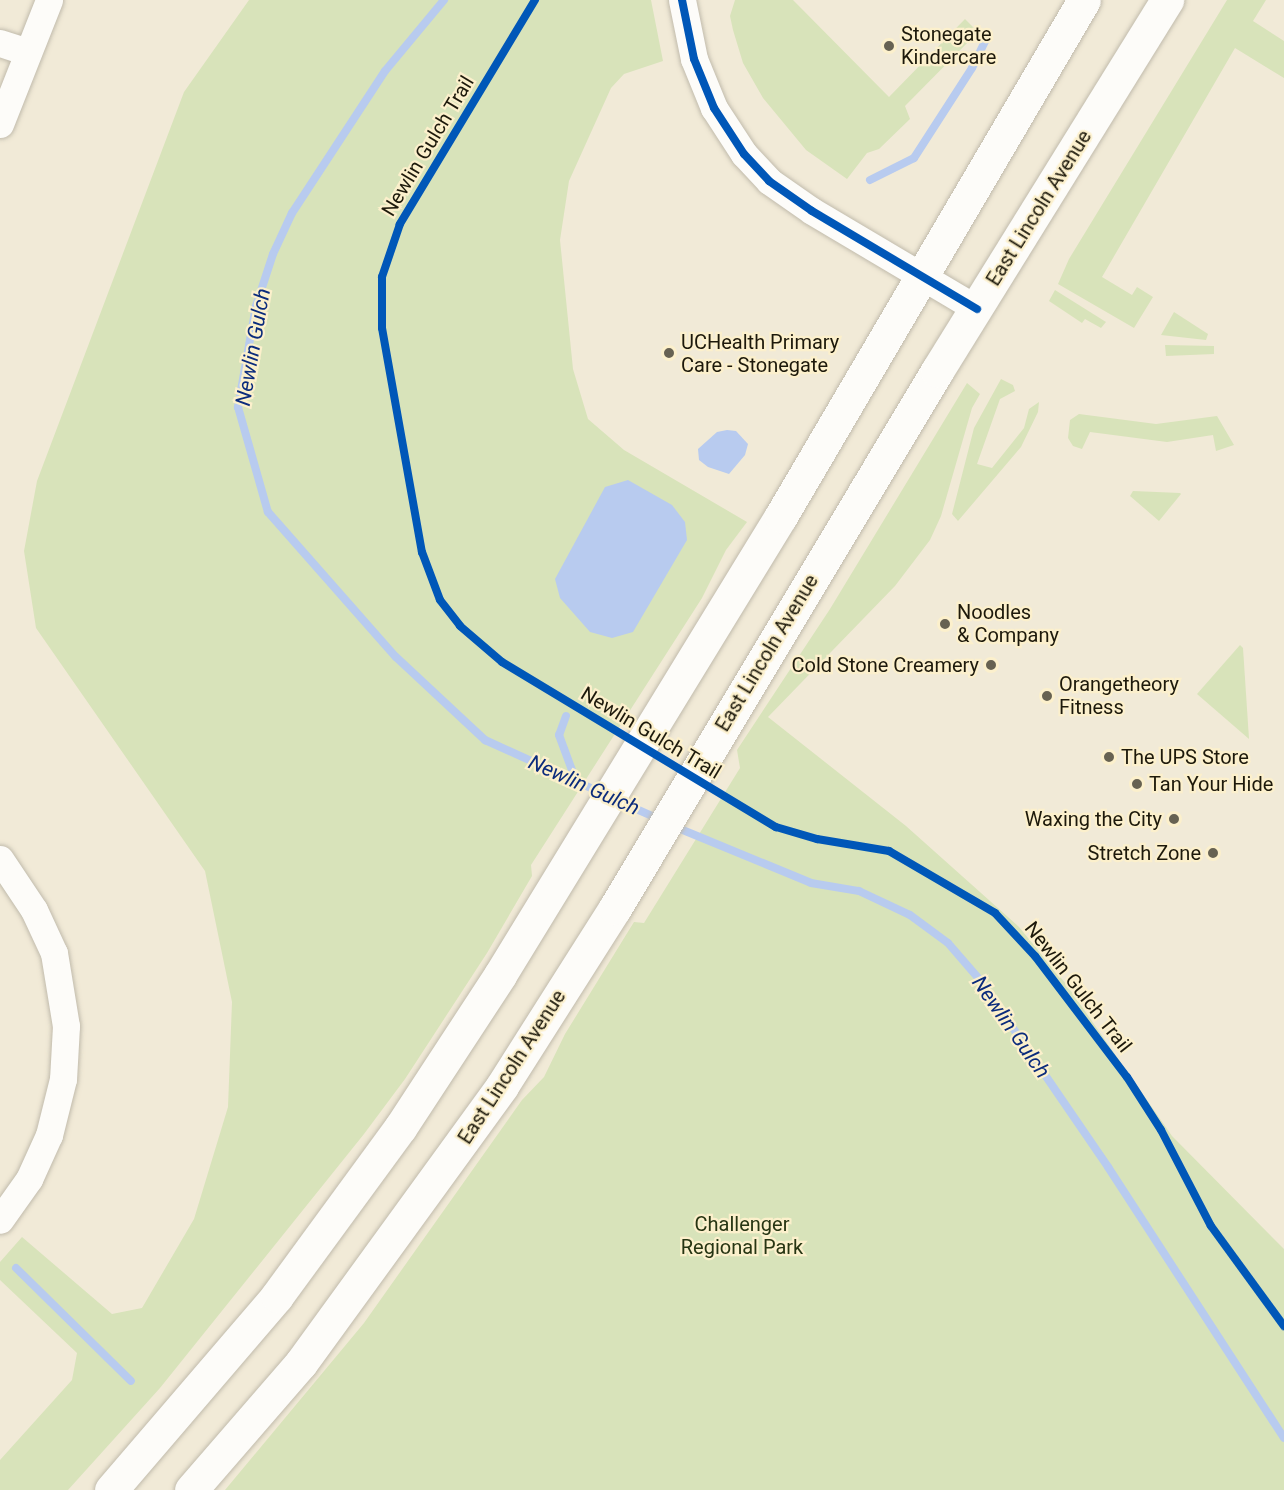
<!DOCTYPE html>
<html>
<head>
<meta charset="utf-8">
<style>
  body { margin:0 }
  #map { position:relative; width:1284px; height:1490px; overflow:hidden; background:#f1ead7; font-family:Roboto,sans-serif }
  div>[style] { position:absolute }
  .green>* { inset:0; background:#d8e3ba }
  .water>* { inset:0; background:#b8cbef }
  .stream>* { height:8px; margin:-4px; padding:0 4px; transform-origin:4px; border-radius:4px; background:#b8cbef }
  .roads { filter:drop-shadow(0 0 2px #c1bbac) drop-shadow(0 0 2px #c1bbac) }
  .minor>* { height:27px; margin:-13.5px; padding:0 13.5px; transform-origin:13.5px; border-radius:13.5px; background:#fdfcf9 }
  .primary>* { height:33px; margin:-16.5px; padding:0 16.5px; transform-origin:16.5px; border-radius:16.5px; background:#fdfcf9 }
  .cycleway>* { height:8px; margin:-4px; padding:0 4px; transform-origin:4px; border-radius:4px; background:#0057b8 }
  .dots>* { width:16px; height:16px; translate:-50% -50%; box-sizing:border-box; border:3px solid #fcf0cc; border-radius:50% }
  span { translate:-50% -50%; white-space:nowrap; text-align:center; line-height:1.15; -webkit-text-stroke:4.5px #fcf0cc; paint-order:stroke }
  .poi-label { font-size:20px; color:#1d190b }
  .left { translate:0 -50%; text-align:left }
  .right { translate:-100% -50%; text-align:right }
  .street-label { font-size:20px; color:#1d190b }
  .park-label { font-size:20px; color:#273513 }
  .water-label { font-size:21px; color:#0b2b7c; font-style:italic }
</style>
</head>
<body>
<div id="map">
  <div class="green">
    <i style="clip-path:polygon(249px 0,651px 0,663px 61px,624px 74px,611px 88px,569px 181px,560px 240px,573px 369px,588px 419px,624px 450px,747px 522px,726px 550px,702px 598px,531px 865px,532px 876px,487px 953px,405px 1079px,364px 1134px,160px 1388px,68px 1490px,0 1490px,0 1460px,72px 1380px,77px 1353px,0 1280px,0 1262px,22px 1237px,112px 1314px,142px 1308px,194px 1219px,228px 1107px,232px 1002px,205px 871px,36px 628px,24px 551px,37px 481px,184px 92px)"></i>
    <i style="clip-path:polygon(735px 0,793px 0,889px 97px,965px 19px,978px 32px,905px 106px,910px 119px,879px 149px,867px 153px,847px 179px,806px 150px,763px 98px,743px 63px,733px 30px,730px 16px)"></i>
    <i style="clip-path:polygon(1227px 0,1266px 0,1253px 21px,1284px 41px,1284px 78px,1235px 48px,1102px 277px,1132px 295px,1137px 287px,1153px 297px,1134px 328px,1058px 284px,1069px 259px)"></i>
    <i style="clip-path:polygon(1055px 290px,1106px 322px,1101px 328px,1085px 319px,1082px 323px,1049px 301px)"></i>
    <i style="clip-path:polygon(1174px 312px,1208px 334px,1206px 340px,1161px 335px)"></i>
    <i style="clip-path:polygon(1165px 345px,1214px 346px,1214px 354px,1166px 356px)"></i>
    <i style="clip-path:polygon(1001px 379px,1013px 385px,1015px 391px,1000px 399px,977px 464px,992px 468px,1024px 428px,1029px 409px,1039px 402px,1038px 412px,1021px 447px,958px 521px,952px 514px,974px 428px)"></i>
    <i style="clip-path:polygon(967px 383px,980px 394px,972px 408px,941px 516px,930px 540px,895px 586px,768px 717px,906px 826px,1019px 927px,1066px 984px,1172px 1136px,1284px 1249px,1284px 1490px,225px 1490px,364px 1323px,522px 1100px,544px 1077px,565px 1034px,634px 922px,644px 923px,740px 768px,737px 750px,830px 609px)"></i>
    <i style="clip-path:polygon(1079px 414px,1156px 424px,1217px 416px,1234px 445px,1216px 451px,1213px 435px,1167px 442px,1090px 432px,1082px 449px,1073px 446px,1068px 438px,1070px 420px)"></i>
    <i style="clip-path:polygon(1133px 491px,1180px 493px,1181px 494px,1159px 521px,1130px 496px)"></i>
    <i style="clip-path:polygon(1240px 645px,1243px 648px,1249px 739px,1197px 694px)"></i>
  </div>
  <div class="water">
    <i style="clip-path:polygon(727px 430px,736px 431px,748px 444px,745px 455px,729px 474px,708px 467px,699px 460px,698px 449px,717px 432px)"></i>
    <i style="clip-path:polygon(628px 480px,672px 505px,685px 522px,687px 540px,633px 632px,612px 638px,590px 632px,560px 598px,555px 579px,605px 487px)"></i>
  </div>
  <div class="stream">
    <i style="left:444px;top:0;width:92px;rotate:129.7deg"></i>
    <i style="left:385px;top:71px;width:170px;rotate:123.2deg"></i>
    <i style="left:292px;top:213px;width:45px;rotate:114.9deg"></i>
    <i style="left:273px;top:254px;width:55px;rotate:108.1deg"></i>
    <i style="left:256px;top:306px;width:103px;rotate:100.1deg"></i>
    <i style="left:238px;top:407px;width:109px;rotate:74.1deg"></i>
    <i style="left:268px;top:512px;width:193px;rotate:48.6deg"></i>
    <i style="left:396px;top:657px;width:122px;rotate:43deg"></i>
    <i style="left:485px;top:740px;width:131px;rotate:24.4deg"></i>
    <i style="left:870px;top:180px;width:49px;rotate:-26.6deg"></i>
    <i style="left:914px;top:158px;width:107px;rotate:-57.2deg"></i>
    <i style="left:972px;top:68px;width:34px;rotate:-64deg"></i>
    <i style="left:566px;top:716px;width:20px;rotate:110deg"></i>
    <i style="left:559px;top:735px;width:49px;rotate:69.7deg"></i>
    <i style="left:616px;top:800px;width:49px;rotate:24deg"></i>
    <i style="left:673px;top:826px;width:149px;rotate:22.4deg"></i>
    <i style="left:811px;top:883px;width:49px;rotate:9.5deg"></i>
    <i style="left:859px;top:891px;width:56px;rotate:25.2deg"></i>
    <i style="left:910px;top:915px;width:47px;rotate:36.4deg"></i>
    <i style="left:948px;top:943px;width:49px;rotate:49.1deg"></i>
    <i style="left:980px;top:980px;width:227px;rotate:55.6deg"></i>
    <i style="left:1108px;top:1167px;width:323px;rotate:57deg"></i>
    <i style="left:16px;top:1268px;width:161px;rotate:44.5deg"></i>
  </div>
  <div class="roads">
    <div class="minor">
      <i style="left:682px;top:0;width:60px;rotate:78.5deg"></i>
      <i style="left:694px;top:59px;width:53px;rotate:67.8deg"></i>
      <i style="left:714px;top:108px;width:55px;rotate:56.9deg"></i>
      <i style="left:744px;top:154px;width:37px;rotate:47deg"></i>
      <i style="left:769px;top:181px;width:52px;rotate:34.9deg"></i>
      <i style="left:812px;top:211px;width:192px;rotate:30.7deg"></i>
      <i style="left:0;top:43px;width:28px;rotate:18deg"></i>
      <i style="left:0;top:124px;width:133px;rotate:-68.4deg"></i>
      <i style="left:0;top:859px;width:61px;rotate:56.3deg"></i>
      <i style="left:34px;top:910px;width:47px;rotate:65.1deg"></i>
      <i style="left:54px;top:953px;width:74px;rotate:80.7deg"></i>
      <i style="left:66px;top:1026px;width:53px;rotate:93.2deg"></i>
      <i style="left:63px;top:1079px;width:58px;rotate:104deg"></i>
      <i style="left:49px;top:1135px;width:48px;rotate:114.4deg"></i>
      <i style="left:29px;top:1179px;width:50px;rotate:125.3deg"></i>
    </div>
    <div class="primary">
      <i style="left:111px;top:1490px;width:255px;rotate:-49.4deg"></i>
      <i style="left:277px;top:1296px;width:208px;rotate:-53.8deg"></i>
      <i style="left:400px;top:1128px;width:183px;rotate:-56.8deg"></i>
      <i style="left:500px;top:975px;width:538px;rotate:-58.53deg"></i>
      <i style="left:781px;top:516px;width:598px;rotate:-59.58deg"></i>
      <i style="left:191px;top:1490px;width:168px;rotate:-49.1deg"></i>
      <i style="left:301px;top:1363px;width:342px;rotate:-54deg"></i>
      <i style="left:502px;top:1086px;width:211px;rotate:-57.6deg"></i>
      <i style="left:615px;top:908px;width:626px;rotate:-59.05deg"></i>
      <i style="left:937px;top:371px;width:437px;rotate:-58.2deg"></i>
    </div>
  </div>
  <div class="cycleway">
    <i style="left:535px;top:0;width:262px;rotate:121.1deg"></i>
    <i style="left:400px;top:224px;width:56px;rotate:108.8deg"></i>
    <i style="left:382px;top:277px;width:51px;rotate:90deg"></i>
    <i style="left:382px;top:328px;width:228px;rotate:79.9deg"></i>
    <i style="left:422px;top:552px;width:51px;rotate:69.4deg"></i>
    <i style="left:440px;top:600px;width:33px;rotate:52deg"></i>
    <i style="left:460px;top:626px;width:55px;rotate:40.6deg"></i>
    <i style="left:502px;top:662px;width:320px;rotate:31.1deg"></i>
    <i style="left:776px;top:827px;width:43px;rotate:16.3deg"></i>
    <i style="left:817px;top:839px;width:73px;rotate:9.5deg"></i>
    <i style="left:889px;top:851px;width:123px;rotate:30.3deg"></i>
    <i style="left:995px;top:913px;width:59px;rotate:47.1deg"></i>
    <i style="left:1035px;top:956px;width:152px;rotate:52.8deg"></i>
    <i style="left:1127px;top:1077px;width:63px;rotate:57.3deg"></i>
    <i style="left:1161px;top:1130px;width:108px;rotate:62.5deg"></i>
    <i style="left:1211px;top:1226px;width:124px;rotate:53.9deg"></i>
    <i style="left:682px;top:0;width:60px;rotate:78.5deg"></i>
    <i style="left:694px;top:59px;width:53px;rotate:67.8deg"></i>
    <i style="left:714px;top:108px;width:55px;rotate:56.9deg"></i>
    <i style="left:744px;top:154px;width:37px;rotate:47deg"></i>
    <i style="left:769px;top:181px;width:52px;rotate:34.9deg"></i>
    <i style="left:812px;top:211px;width:192px;rotate:30.7deg"></i>
  </div>
  <div class="dots">
    <i style="left:889px;top:46px;background:#676252"></i>
    <i style="left:669px;top:353px;background:#676252"></i>
    <i style="left:945px;top:624px;background:#676252"></i>
    <i style="left:991px;top:665px;background:#676252"></i>
    <i style="left:1047px;top:696px;background:#676252"></i>
    <i style="left:1109px;top:757px;background:#676252"></i>
    <i style="left:1137px;top:784px;background:#676252"></i>
    <i style="left:1174px;top:819px;background:#676252"></i>
    <i style="left:1213px;top:853px;background:#676252"></i>
  </div>
  <div class="poi-label">
    <span class="left" style="left:901px;top:46px">Stonegate<br>Kindercare</span>
    <span class="left" style="left:681px;top:354px">UCHealth Primary<br>Care - Stonegate</span>
    <span class="left" style="left:957px;top:624px">Noodles<br>&amp; Company</span>
    <span class="right" style="left:979px;top:665px">Cold Stone Creamery</span>
    <span class="left" style="left:1059px;top:696px">Orangetheory<br>Fitness</span>
    <span class="left" style="left:1121px;top:757px">The UPS Store</span>
    <span class="left" style="left:1149px;top:784px">Tan Your Hide</span>
    <span class="right" style="left:1162px;top:819px">Waxing the City</span>
    <span class="right" style="left:1201px;top:853px">Stretch Zone</span>
  </div>
  <div class="street-label">
    <span style="left:428px;top:146px;rotate:-59deg">Newlin Gulch Trail</span>
    <span style="left:1039px;top:208px;rotate:-58deg">East Lincoln Avenue</span>
    <span style="left:767px;top:653px;rotate:-59deg">East Lincoln Avenue</span>
    <span style="left:651px;top:733px;rotate:31deg">Newlin Gulch Trail</span>
    <span style="left:1078px;top:987px;rotate:52deg">Newlin Gulch Trail</span>
    <span style="left:512px;top:1067px;rotate:-57deg">East Lincoln Avenue</span>
  </div>
  <div class="park-label">
    <span style="left:742px;top:1236px">Challenger<br>Regional Park</span>
  </div>
  <div class="water-label">
    <span style="left:253px;top:347px;rotate:-80deg">Newlin Gulch</span>
    <span style="left:584px;top:785px;rotate:24deg">Newlin Gulch</span>
    <span style="left:1011px;top:1027px;rotate:55deg">Newlin Gulch</span>
  </div>
</div>
</body>
</html>
